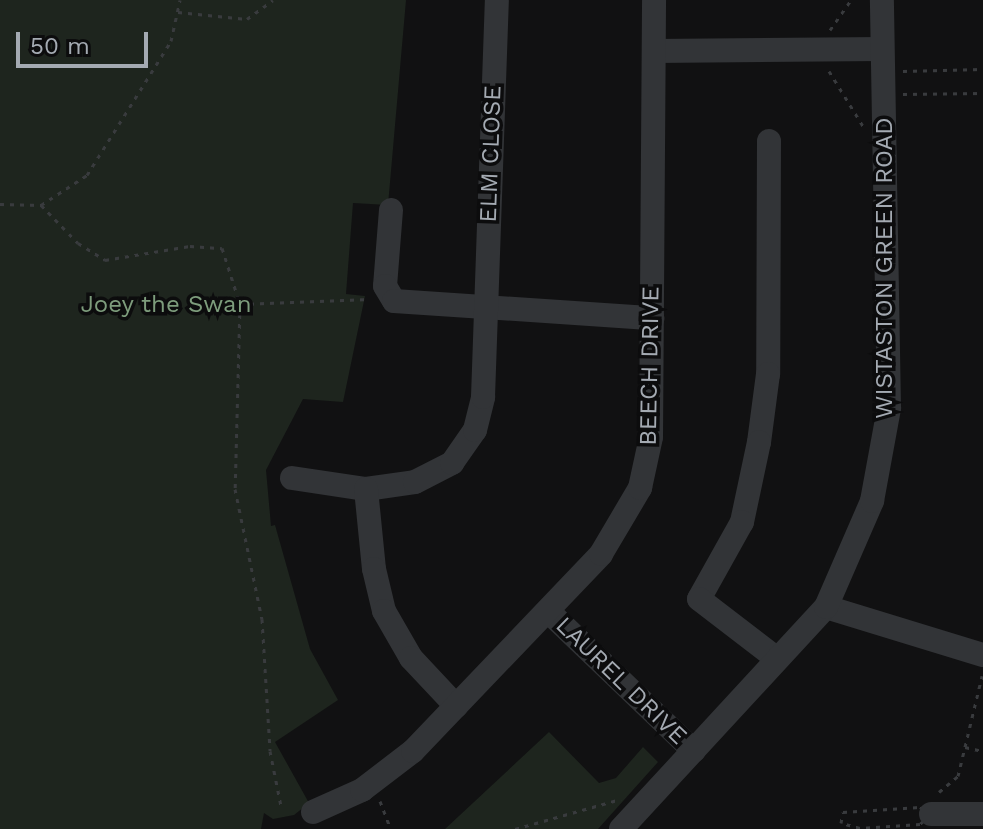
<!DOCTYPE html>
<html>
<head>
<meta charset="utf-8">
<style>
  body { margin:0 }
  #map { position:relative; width:983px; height:829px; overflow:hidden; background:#111112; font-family:"Work Sans",sans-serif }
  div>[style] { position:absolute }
  .green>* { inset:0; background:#1e251e }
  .path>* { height:3px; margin-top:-1.5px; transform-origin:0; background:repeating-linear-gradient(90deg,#393b3e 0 4px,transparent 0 10px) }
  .minor>* { height:24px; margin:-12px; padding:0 12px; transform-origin:12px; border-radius:12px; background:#323437 }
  span { translate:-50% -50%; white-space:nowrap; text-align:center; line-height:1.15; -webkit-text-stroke:7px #0c0c0d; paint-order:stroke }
  .street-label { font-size:24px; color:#a4aab2 }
  .park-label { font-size:24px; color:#7d9c7c }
  .scale { position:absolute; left:16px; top:32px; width:132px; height:36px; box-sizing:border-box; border:4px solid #a4aab2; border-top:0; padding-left:10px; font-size:24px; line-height:28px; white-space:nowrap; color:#a4aab2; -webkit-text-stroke:6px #0c0c0d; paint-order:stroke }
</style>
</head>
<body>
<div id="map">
  <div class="green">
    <i style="clip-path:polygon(0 0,406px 0,388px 205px,353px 203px,346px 294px,365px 296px,343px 402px,303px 399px,266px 470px,271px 526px,275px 525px,310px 649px,338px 700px,275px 742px,309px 803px,294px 815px,273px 819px,264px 813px,261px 829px,0 829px)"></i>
    <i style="clip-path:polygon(549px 732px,599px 783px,616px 778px,643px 747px,658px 762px,598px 829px,445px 829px)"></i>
  </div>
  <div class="path">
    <i style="left:178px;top:12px;width:69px;rotate:5.8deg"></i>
    <i style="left:247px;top:19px;width:32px;rotate:-36deg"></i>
    <i style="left:830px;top:30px;width:37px;rotate:-55deg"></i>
    <i style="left:829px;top:71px;width:65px;rotate:58.3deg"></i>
    <i style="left:903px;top:71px;width:80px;rotate:-1.4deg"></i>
    <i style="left:903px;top:94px;width:80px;rotate:-0.7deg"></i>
    <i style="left:0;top:204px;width:41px;rotate:1.4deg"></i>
    <i style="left:41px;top:205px;width:55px;rotate:-33.1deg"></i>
    <i style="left:87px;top:175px;width:158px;rotate:-57.9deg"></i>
    <i style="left:171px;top:41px;width:42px;rotate:-77.6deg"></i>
    <i style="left:41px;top:205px;width:53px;rotate:45.8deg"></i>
    <i style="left:78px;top:243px;width:32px;rotate:32deg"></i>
    <i style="left:105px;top:260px;width:86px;rotate:-9.4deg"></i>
    <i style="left:190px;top:246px;width:32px;rotate:4deg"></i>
    <i style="left:222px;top:248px;width:59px;rotate:72.2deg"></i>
    <i style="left:240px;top:304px;width:130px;rotate:-2.2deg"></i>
    <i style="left:240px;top:304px;width:185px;rotate:91.5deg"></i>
    <i style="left:235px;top:489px;width:133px;rotate:78.3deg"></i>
    <i style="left:262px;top:619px;width:132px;rotate:86.5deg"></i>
    <i style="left:270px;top:751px;width:56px;rotate:78.7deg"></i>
    <i style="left:965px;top:747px;width:18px;rotate:13deg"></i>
    <i style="left:939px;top:792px;width:25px;rotate:-40deg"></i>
    <i style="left:958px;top:776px;width:103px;rotate:-76.5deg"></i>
    <i style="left:380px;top:801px;width:30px;rotate:69deg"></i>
    <i style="left:920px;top:807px;width:13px;rotate:32deg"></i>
    <i style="left:931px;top:814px;width:15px;rotate:138deg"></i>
    <i style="left:920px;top:824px;width:60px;rotate:176.2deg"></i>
    <i style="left:860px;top:828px;width:20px;rotate:-165deg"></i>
    <i style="left:841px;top:823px;width:11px;rotate:-80deg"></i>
    <i style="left:843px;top:812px;width:77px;rotate:-3.7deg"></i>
    <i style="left:515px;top:829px;width:110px;rotate:-15.8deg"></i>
  </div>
  <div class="minor">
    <i style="left:654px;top:51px;width:228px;rotate:-0.5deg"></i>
    <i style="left:769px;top:141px;width:233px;rotate:90.2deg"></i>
    <i style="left:768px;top:374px;width:69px;rotate:97.5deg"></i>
    <i style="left:759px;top:442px;width:82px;rotate:102deg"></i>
    <i style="left:742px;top:522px;width:88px;rotate:119.2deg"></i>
    <i style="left:699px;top:599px;width:97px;rotate:37.5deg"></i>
    <i style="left:391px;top:210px;width:76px;rotate:94.5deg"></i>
    <i style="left:385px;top:286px;width:17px;rotate:59deg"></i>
    <i style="left:394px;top:301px;width:259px;rotate:3.8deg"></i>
    <i style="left:292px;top:478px;width:75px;rotate:8.5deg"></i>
    <i style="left:366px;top:489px;width:49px;rotate:-8.1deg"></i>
    <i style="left:415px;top:482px;width:42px;rotate:-27.2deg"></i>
    <i style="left:452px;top:463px;width:40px;rotate:-55.1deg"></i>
    <i style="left:475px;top:430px;width:34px;rotate:-76deg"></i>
    <i style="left:483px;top:397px;width:397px;rotate:-88deg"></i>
    <i style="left:366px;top:489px;width:80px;rotate:84.3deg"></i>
    <i style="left:374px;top:569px;width:43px;rotate:76.6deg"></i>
    <i style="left:384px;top:611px;width:54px;rotate:60.1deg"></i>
    <i style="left:411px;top:658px;width:66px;rotate:46.8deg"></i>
    <i style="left:826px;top:607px;width:164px;rotate:17deg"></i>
    <i style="left:548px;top:611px;width:202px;rotate:43.8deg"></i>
    <i style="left:313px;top:812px;width:54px;rotate:-24.2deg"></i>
    <i style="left:362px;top:790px;width:64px;rotate:-37.4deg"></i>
    <i style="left:413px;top:751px;width:272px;rotate:-46.3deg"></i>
    <i style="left:601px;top:554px;width:77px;rotate:-59.4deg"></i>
    <i style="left:640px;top:488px;width:52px;rotate:-77.8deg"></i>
    <i style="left:651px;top:437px;width:437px;rotate:-89.6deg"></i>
    <i style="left:931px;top:814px;width:52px"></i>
    <i style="left:621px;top:829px;width:302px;rotate:-47.3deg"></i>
    <i style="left:826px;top:607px;width:116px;rotate:-66.5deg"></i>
    <i style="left:872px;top:501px;width:95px;rotate:-79.6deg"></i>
    <i style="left:889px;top:408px;width:408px;rotate:-91deg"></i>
  </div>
  <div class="street-label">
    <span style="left:491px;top:154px;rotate:-88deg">ELM CLOSE</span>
    <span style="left:885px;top:268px;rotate:-90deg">WISTASTON GREEN ROAD</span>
    <span style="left:650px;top:366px;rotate:-89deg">BEECH DRIVE</span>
    <span style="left:621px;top:681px;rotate:44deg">LAUREL DRIVE</span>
  </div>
  <div class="park-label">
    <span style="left:166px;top:305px">Joey the Swan</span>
  </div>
  <div class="scale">50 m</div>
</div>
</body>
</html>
